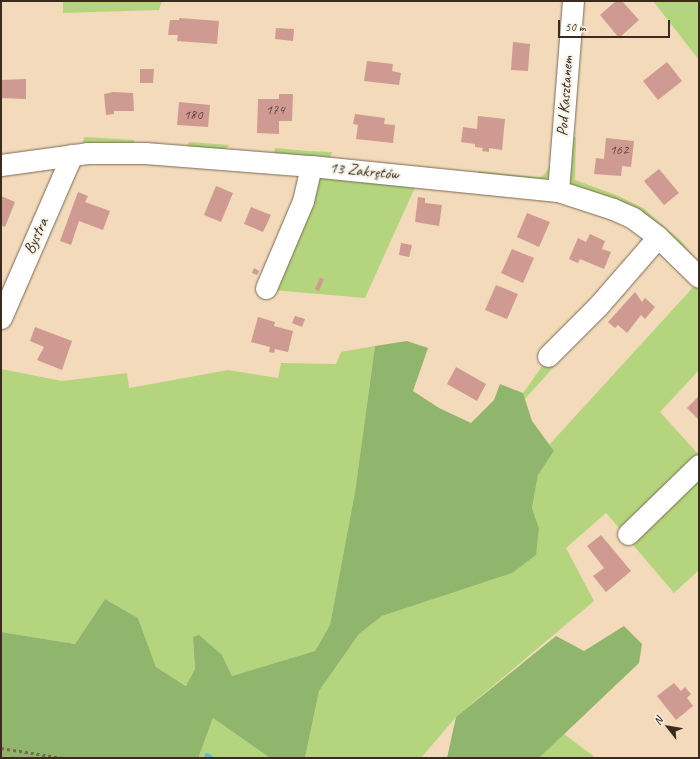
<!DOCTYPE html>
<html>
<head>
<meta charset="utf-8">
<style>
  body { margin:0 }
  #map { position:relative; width:700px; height:759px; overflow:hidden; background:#f2daba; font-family:Caveat,sans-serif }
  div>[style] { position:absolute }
  .green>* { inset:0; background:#b4d57d }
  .forest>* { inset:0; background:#8fb66c }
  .stream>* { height:4.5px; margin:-2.25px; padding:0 2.25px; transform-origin:2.25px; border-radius:2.25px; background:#67b8e2 }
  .building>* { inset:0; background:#cf9a91 }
  .path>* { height:2.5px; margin-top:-1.25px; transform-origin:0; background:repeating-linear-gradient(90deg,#7b6855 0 3px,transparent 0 6px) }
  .roads { filter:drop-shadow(0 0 1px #7b6855) drop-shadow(0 0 1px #7b6855) }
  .minor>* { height:21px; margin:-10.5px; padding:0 10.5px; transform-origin:10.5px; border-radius:10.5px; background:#fff }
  span { translate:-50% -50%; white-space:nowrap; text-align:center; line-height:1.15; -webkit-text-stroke:4px #f7f3e8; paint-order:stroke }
  .number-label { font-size:14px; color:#60463b }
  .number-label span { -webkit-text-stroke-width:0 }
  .street-label { font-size:16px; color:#3b2a1e }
  .frame { position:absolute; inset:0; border:2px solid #3b2a1e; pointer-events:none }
  .north { position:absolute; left:648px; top:707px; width:40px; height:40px; -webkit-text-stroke:3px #f7f3e8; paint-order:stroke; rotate:301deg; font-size:11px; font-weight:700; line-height:16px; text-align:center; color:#3b2a1e }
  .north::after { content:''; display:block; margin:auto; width:14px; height:18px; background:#3b2a1e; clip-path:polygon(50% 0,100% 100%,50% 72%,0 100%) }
  .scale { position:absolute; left:558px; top:20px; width:112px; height:18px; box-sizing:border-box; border:2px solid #3b2a1e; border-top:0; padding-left:5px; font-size:12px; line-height:14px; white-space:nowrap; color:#3b2a1e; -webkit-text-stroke:3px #f7f3e8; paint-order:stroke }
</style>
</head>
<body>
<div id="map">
  <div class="green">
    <i style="clip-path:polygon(63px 1px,162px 1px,159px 10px,63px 13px)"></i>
    <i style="clip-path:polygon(653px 1px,699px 1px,699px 60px)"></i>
    <i style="clip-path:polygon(84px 137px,134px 140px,134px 148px,83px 145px)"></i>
    <i style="clip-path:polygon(576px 137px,575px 180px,616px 195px,643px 208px,681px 241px,699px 263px,573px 187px,569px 180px,567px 139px)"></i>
    <i style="clip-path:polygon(189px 142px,229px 145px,224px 152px,186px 147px)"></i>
    <i style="clip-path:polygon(275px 148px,308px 151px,332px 152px,330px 159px,274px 154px)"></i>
    <i style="clip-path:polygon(551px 157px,553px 172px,543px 182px,480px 176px,478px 171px,537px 177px,543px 176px,549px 168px)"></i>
    <i style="clip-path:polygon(321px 174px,417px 183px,365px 298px,272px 290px)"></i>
    <i style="clip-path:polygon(657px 252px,524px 400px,523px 393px,543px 365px)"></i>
    <i style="clip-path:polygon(697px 283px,699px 286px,699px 370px,660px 412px,699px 455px,620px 529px,606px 513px,566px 548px,594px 601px,456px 717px,421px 758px,305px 758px,319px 691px,359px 634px,382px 616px,512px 573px,539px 528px,532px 508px,538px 475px,554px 451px,549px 445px)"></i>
    <i style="clip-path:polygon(375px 346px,355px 492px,330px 625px,315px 651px,232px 676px,222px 655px,193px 638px,195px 669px,187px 686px,156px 667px,138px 618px,105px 599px,75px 644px,1px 632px,1px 369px,62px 381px,127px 373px,129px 388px,228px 370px,278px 378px,281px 363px,336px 364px,341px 352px)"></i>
    <i style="clip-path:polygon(699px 469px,699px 570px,674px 593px,628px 539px)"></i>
    <i style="clip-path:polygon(213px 718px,270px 758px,200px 758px,199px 756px)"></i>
    <i style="clip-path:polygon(564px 734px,596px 758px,539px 758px)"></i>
  </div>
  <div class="forest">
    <i style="clip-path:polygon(407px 341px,428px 348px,413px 391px,439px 408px,471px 423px,494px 400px,500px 384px,523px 393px,532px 421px,554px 451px,538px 475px,532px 508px,539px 528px,536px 555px,512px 573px,382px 616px,359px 634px,319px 691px,305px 758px,270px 758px,213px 718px,199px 756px,200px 758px,1px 758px,1px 632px,75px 644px,105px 599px,138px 618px,156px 667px,186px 686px,195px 669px,193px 637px,199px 635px,222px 655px,232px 676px,315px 651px,330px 625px,355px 492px,375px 346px)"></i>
    <i style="clip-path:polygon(624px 626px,642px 644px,639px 663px,539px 758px,447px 758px,456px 717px,556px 636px,584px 651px)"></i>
  </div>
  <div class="stream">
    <i style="left:207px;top:755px;width:5px;rotate:37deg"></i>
  </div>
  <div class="building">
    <i style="clip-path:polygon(616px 1px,622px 1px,639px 20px,619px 38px,600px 15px)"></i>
    <i style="clip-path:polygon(179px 18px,219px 21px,217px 44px,177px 41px,178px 35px,168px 35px,170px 20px,179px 20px)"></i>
    <i style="clip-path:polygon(276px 28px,294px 29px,293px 41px,275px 39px)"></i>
    <i style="clip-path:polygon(513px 42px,530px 44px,528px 71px,511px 70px)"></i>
    <i style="clip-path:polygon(367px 61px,393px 64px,392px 71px,401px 73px,399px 85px,364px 81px)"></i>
    <i style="clip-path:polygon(667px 62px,682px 81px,658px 100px,643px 81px)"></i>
    <i style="clip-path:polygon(140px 69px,154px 69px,153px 83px,140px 83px)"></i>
    <i style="clip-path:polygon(26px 79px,26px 99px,1px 98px,1px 80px)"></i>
    <i style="clip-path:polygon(113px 92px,133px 93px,134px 111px,114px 111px,114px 114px,106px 115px,104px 94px)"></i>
    <i style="clip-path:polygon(279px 94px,293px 94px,292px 121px,279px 121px,279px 134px,257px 133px,258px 99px,279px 99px)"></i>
    <i style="clip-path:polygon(179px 102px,210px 105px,208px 127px,177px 125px)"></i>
    <i style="clip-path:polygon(355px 114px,385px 118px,384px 124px,395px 125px,393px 143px,356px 139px,358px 125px,353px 124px)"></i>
    <i style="clip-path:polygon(478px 116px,505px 119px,502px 150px,489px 148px,489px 152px,482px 151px,483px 148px,475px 147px,475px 144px,461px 142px,463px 127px,477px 129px)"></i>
    <i style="clip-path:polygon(606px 138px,634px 141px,631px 167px,622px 166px,621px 176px,594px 174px,596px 158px,604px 159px)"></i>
    <i style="clip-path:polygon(659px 169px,679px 193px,664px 205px,644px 181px)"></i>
    <i style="clip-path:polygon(216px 186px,233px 193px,221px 222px,204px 215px)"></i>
    <i style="clip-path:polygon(78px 192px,88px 196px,85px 202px,110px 211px,103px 230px,79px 221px,71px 245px,60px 241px)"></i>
    <i style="clip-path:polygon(1px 196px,15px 202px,5px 227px,1px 225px)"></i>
    <i style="clip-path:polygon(418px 197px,425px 198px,425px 203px,442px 205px,439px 226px,415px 222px)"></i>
    <i style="clip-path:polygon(251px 207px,271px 215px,263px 232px,244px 224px)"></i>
    <i style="clip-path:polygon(527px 213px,550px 222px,539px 247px,517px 237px)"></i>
    <i style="clip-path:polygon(590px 234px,605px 241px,602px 249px,611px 252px,604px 269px,580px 259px,578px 263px,569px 259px,578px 238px,586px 242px)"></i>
    <i style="clip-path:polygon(401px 243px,412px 245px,409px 257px,399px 255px)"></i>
    <i style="clip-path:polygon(512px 249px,534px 258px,523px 283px,501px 273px)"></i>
    <i style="clip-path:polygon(254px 268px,259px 271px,257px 275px,252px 273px)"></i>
    <i style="clip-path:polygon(320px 278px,324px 279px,319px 291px,315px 289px)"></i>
    <i style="clip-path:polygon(496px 285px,518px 294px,507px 319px,485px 310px)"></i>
    <i style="clip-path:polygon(635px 292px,642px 302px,645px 298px,655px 307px,645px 319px,641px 315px,627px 333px,618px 325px,615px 328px,608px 322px)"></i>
    <i style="clip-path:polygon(295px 316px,305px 319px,302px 327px,292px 323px)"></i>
    <i style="clip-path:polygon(258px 317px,275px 322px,274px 326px,293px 331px,288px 352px,275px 349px,274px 353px,269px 352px,270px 347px,251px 342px)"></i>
    <i style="clip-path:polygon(35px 327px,72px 341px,62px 370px,37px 360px,44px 347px,30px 341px)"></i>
    <i style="clip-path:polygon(456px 367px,486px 384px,477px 401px,447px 384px)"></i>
    <i style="clip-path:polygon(699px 396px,699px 420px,687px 408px)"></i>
    <i style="clip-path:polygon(601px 535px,631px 571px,606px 592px,593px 576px,604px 568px,587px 546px)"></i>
    <i style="clip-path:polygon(674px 683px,681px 691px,685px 687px,691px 694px,687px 698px,693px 706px,676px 720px,657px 696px)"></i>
  </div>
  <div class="path">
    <i style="left:1px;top:748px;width:63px;rotate:9.2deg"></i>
  </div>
  <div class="roads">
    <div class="minor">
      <i style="left:1px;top:165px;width:87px;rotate:-7.9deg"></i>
      <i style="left:87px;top:153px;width:58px"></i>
      <i style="left:145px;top:153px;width:167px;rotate:4.5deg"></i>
      <i style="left:311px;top:166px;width:248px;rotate:5.8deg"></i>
      <i style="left:558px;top:191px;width:58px;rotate:18.1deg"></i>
      <i style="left:613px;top:209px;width:22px;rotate:24deg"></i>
      <i style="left:633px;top:218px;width:31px;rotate:37deg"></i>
      <i style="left:658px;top:237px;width:57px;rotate:44.3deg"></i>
      <i style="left:558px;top:191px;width:191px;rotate:-85.5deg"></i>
      <i style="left:266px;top:288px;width:95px;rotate:-67deg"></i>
      <i style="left:303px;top:201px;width:36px;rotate:-77deg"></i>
      <i style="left:1px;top:318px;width:178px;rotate:-66.5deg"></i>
      <i style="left:548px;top:356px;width:71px;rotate:-45deg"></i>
      <i style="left:598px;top:306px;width:91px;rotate:-49deg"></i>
      <i style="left:628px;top:534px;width:99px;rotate:-44.2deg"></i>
    </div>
  </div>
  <div class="number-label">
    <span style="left:275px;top:110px">174</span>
    <span style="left:193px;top:115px">180</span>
    <span style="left:619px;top:150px">162</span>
  </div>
  <div class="street-label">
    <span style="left:565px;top:96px;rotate:-86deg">Pod Kasztanem</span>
    <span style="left:364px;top:171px;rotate:6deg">13 Zakrętów</span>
    <span style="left:36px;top:236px;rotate:-65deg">Bystra</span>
  </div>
  <div class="frame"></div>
  <div class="north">N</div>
  <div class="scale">50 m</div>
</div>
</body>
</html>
